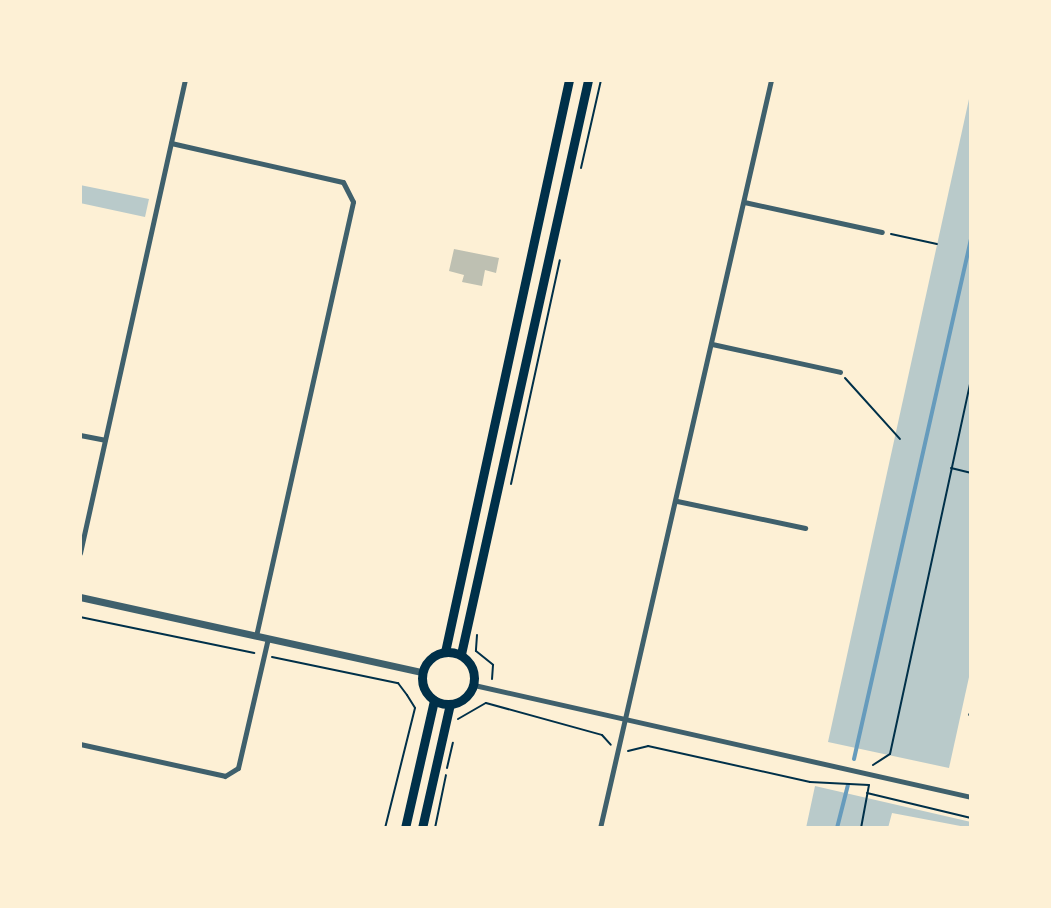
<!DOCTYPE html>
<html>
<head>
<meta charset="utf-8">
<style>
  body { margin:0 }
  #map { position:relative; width:1051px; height:908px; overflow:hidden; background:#fdf0d5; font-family:Montserrat,sans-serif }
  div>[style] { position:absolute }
  .green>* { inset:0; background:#b9caca }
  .stream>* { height:4px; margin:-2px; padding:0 2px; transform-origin:2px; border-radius:2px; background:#669bbc }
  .building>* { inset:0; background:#bec0b2 }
  .path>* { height:2px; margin:-1px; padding:0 1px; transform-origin:1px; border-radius:1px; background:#003049 }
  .service>* { height:3px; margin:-1.5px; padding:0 1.5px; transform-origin:1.5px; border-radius:1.5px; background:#3f606c }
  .minor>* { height:5px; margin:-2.5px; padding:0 2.5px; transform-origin:2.5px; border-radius:2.5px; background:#3f606c }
  .tertiary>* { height:7px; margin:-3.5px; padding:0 3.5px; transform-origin:3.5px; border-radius:3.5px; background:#3f606c }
  .trunk>* { height:9px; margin:-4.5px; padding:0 4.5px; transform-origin:4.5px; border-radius:4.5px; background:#003049 }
  .trunk>.ring { margin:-4.5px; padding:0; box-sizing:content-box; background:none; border:9px solid #003049; border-radius:50% }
  span { translate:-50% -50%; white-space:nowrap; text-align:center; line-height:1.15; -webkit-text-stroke:8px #fdf0d5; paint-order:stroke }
  .frame { position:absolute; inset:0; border:82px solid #fdf0d5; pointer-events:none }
</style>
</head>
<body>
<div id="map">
  <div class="green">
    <i style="clip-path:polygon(971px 90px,971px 668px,949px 768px,828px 742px)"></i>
    <i style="clip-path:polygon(80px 185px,149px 199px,145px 217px,80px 203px)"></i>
    <i style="clip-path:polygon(815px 786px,971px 822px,971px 828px,892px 813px,888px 828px,806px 828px)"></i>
  </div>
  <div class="stream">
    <i style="left:854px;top:759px;width:533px;rotate:-77.32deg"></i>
    <i style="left:837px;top:828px;width:44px;rotate:-75.7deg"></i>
  </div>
  <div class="building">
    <i style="clip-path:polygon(454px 249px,499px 258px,496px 273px,485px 270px,482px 286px,462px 282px,464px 275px,449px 271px)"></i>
  </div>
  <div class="path">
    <i style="left:581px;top:168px;width:90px;rotate:-77.2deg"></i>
    <i style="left:891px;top:234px;width:47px;rotate:12.3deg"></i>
    <i style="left:845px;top:378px;width:82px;rotate:48deg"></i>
    <i style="left:951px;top:468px;width:21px;rotate:14deg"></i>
    <i style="left:511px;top:484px;width:229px;rotate:-77.7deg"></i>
    <i style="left:80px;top:617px;width:178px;rotate:11.7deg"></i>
    <i style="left:477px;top:635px;width:16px;rotate:94deg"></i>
    <i style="left:476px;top:651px;width:22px;rotate:39deg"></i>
    <i style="left:493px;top:665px;width:14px;rotate:94deg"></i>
    <i style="left:272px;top:657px;width:129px;rotate:11.7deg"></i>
    <i style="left:398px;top:683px;width:15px;rotate:53deg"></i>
    <i style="left:407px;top:695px;width:15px;rotate:58deg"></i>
    <i style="left:415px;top:708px;width:124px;rotate:104deg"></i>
    <i style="left:458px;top:719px;width:32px;rotate:-30deg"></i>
    <i style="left:486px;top:703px;width:120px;rotate:15.4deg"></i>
    <i style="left:602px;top:735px;width:13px;rotate:48deg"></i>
    <i style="left:628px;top:751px;width:21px;rotate:-14deg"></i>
    <i style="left:648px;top:746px;width:166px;rotate:12.5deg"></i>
    <i style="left:810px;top:782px;width:59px;rotate:2.9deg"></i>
    <i style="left:869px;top:785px;width:44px;rotate:100.5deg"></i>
    <i style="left:873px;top:765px;width:20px;rotate:-33deg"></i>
    <i style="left:890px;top:754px;width:383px;rotate:-77.8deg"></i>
    <i style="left:447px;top:768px;width:26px;rotate:-77deg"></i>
    <i style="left:867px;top:793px;width:107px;rotate:13.5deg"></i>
    <i style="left:435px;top:828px;width:54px;rotate:-78.3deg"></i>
  </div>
  <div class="service">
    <i style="left:969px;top:714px;width:2px"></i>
  </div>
  <div class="minor">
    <i style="left:171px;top:143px;width:176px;rotate:12.8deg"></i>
    <i style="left:343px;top:182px;width:22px;rotate:63deg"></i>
    <i style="left:353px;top:202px;width:445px;rotate:102.6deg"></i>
    <i style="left:744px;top:202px;width:141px;rotate:12.3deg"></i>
    <i style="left:712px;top:344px;width:131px;rotate:12.3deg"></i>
    <i style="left:80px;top:435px;width:25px;rotate:11deg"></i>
    <i style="left:677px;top:501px;width:131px;rotate:11.9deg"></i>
    <i style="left:80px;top:553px;width:485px;rotate:-77.5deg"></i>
    <i style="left:474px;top:685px;width:509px;rotate:12.7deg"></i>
    <i style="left:80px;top:744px;width:148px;rotate:12.4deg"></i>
    <i style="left:225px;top:776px;width:15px;rotate:-32deg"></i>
    <i style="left:238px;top:768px;width:133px;rotate:-77deg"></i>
    <i style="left:600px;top:828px;width:767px;rotate:-77.12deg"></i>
  </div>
  <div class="tertiary">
    <i style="left:80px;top:597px;width:350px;rotate:12.4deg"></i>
  </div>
  <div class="trunk">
    <i class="ring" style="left:422px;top:652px;width:43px;height:43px"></i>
    <i style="left:445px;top:652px;width:585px;rotate:-77.77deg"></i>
    <i style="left:461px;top:654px;width:588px;rotate:-77.52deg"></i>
    <i style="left:405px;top:828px;width:131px;rotate:-77.2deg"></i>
    <i style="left:422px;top:828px;width:127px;rotate:-77.3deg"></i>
  </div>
  <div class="frame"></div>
</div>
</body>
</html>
